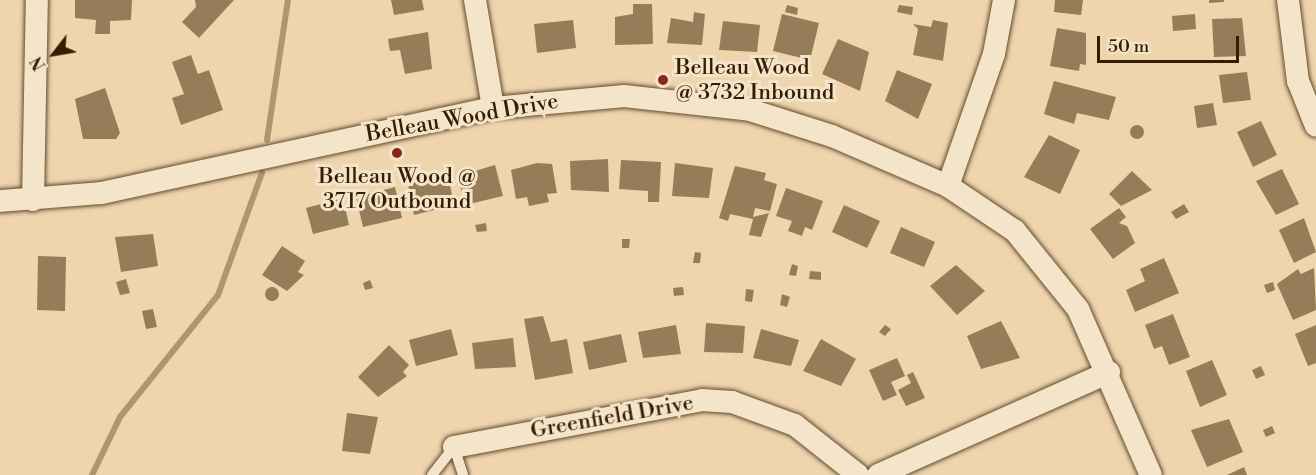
<!DOCTYPE html>
<html>
<head>
<meta charset="utf-8">
<style>
  body { margin:0 }
  #map { position:relative; width:1316px; height:475px; overflow:hidden; background:#eed5ae; font-family:"Libre Bodoni",serif }
  div>[style] { position:absolute }
  .stream>* { height:6px; margin:-3px; padding:0 3px; transform-origin:3px; border-radius:3px; background:#af9673 }
  .building>* { inset:0; background:#957d5a }
  .round { border-radius:50% }
  .roads { filter:drop-shadow(0 0 2px #634b2c) drop-shadow(0 0 2px #634b2c) }
  .lane>* { height:10px; margin:-5px; padding:0 5px; transform-origin:5px; border-radius:5px; background:#f4e4ca }
  .street>* { height:22px; margin:-11px; padding:0 11px; transform-origin:11px; border-radius:11px; background:#f4e4ca }
  .dots>* { width:16px; height:16px; translate:-50% -50%; box-sizing:border-box; border:3px solid #f4e4ca; border-radius:50% }
  span { translate:-50% -50%; white-space:nowrap; text-align:center; line-height:1.15; -webkit-text-stroke:6px #f4e4ca; paint-order:stroke }
  .poi-label { font-size:22px; color:#351d00 }
  .left { translate:0 -50%; text-align:left }
  .street-label { font-size:22px; color:#351d00 }
  .north { position:absolute; left:24px; top:24px; width:60px; height:60px; -webkit-text-stroke:4px #f4e4ca; paint-order:stroke; rotate:239deg; font-size:16px; font-weight:700; line-height:24px; text-align:center; color:#351d00 }
  .north::after { content:''; display:block; margin:auto; width:21px; height:27px; background:#351d00; clip-path:polygon(50% 0,100% 100%,50% 72%,0 100%) }
  .scale { position:absolute; left:1097px; top:36px; width:142px; height:27px; box-sizing:border-box; border:3px solid #351d00; border-top:0; padding-left:8px; font-size:18px; line-height:21px; white-space:nowrap; color:#351d00; -webkit-text-stroke:4px #f4e4ca; paint-order:stroke }
</style>
</head>
<body>
<div id="map">
  <div class="stream">
    <i style="left:267px;top:140px;width:142px;rotate:-81.5deg"></i>
    <i style="left:92px;top:475px;width:64px;rotate:-64.2deg"></i>
    <i style="left:120px;top:417px;width:156px;rotate:-51.2deg"></i>
    <i style="left:218px;top:295px;width:130px;rotate:-70.2deg"></i>
  </div>
  <div class="building">
    <i style="clip-path:polygon(75px 0,132px 0,131px 20px,110px 21px,110px 34px,95px 34px,96px 20px,75px 18px)"></i>
    <i style="clip-path:polygon(195px 0,234px 0,199px 38px,182px 22px,196px 7px)"></i>
    <i style="clip-path:polygon(391px 0,422px 0,424px 10px,394px 15px)"></i>
    <i style="clip-path:polygon(1055px 0,1083px 0,1081px 15px,1054px 12px)"></i>
    <i style="clip-path:polygon(1209px 0,1224px 0,1224px 2px,1209px 3px)"></i>
    <i style="clip-path:polygon(633px 4px,652px 4px,653px 44px,615px 45px,615px 17px,633px 14px)"></i>
    <i style="clip-path:polygon(787px 5px,798px 8px,797px 15px,785px 12px)"></i>
    <i style="clip-path:polygon(899px 5px,913px 7px,912px 15px,897px 12px)"></i>
    <i style="clip-path:polygon(694px 12px,705px 14px,702px 45px,667px 43px,671px 18px,693px 22px)"></i>
    <i style="clip-path:polygon(782px 14px,819px 23px,810px 60px,773px 51px)"></i>
    <i style="clip-path:polygon(1195px 14px,1196px 29px,1173px 31px,1172px 16px)"></i>
    <i style="clip-path:polygon(1242px 18px,1246px 56px,1214px 57px,1212px 19px)"></i>
    <i style="clip-path:polygon(573px 20px,576px 48px,537px 53px,534px 24px)"></i>
    <i style="clip-path:polygon(933px 20px,948px 23px,943px 61px,913px 55px,918px 29px,913px 24px,931px 27px)"></i>
    <i style="clip-path:polygon(723px 21px,760px 25px,757px 52px,719px 50px)"></i>
    <i style="clip-path:polygon(1057px 28px,1086px 33px,1086px 65px,1080px 64px,1079px 71px,1050px 66px)"></i>
    <i style="clip-path:polygon(428px 32px,432px 69px,405px 74px,400px 50px,390px 51px,388px 39px)"></i>
    <i style="clip-path:polygon(838px 39px,869px 52px,860px 91px,822px 74px)"></i>
    <i style="clip-path:polygon(191px 55px,198px 74px,209px 70px,223px 110px,181px 125px,172px 98px,184px 94px,172px 62px)"></i>
    <i style="clip-path:polygon(897px 70px,932px 84px,918px 119px,885px 101px)"></i>
    <i style="clip-path:polygon(1247px 72px,1251px 100px,1223px 103px,1219px 75px)"></i>
    <i style="clip-path:polygon(1054px 81px,1116px 97px,1109px 120px,1077px 113px,1074px 124px,1044px 114px)"></i>
    <i style="clip-path:polygon(105px 88px,120px 133px,116px 139px,83px 139px,75px 99px)"></i>
    <i style="clip-path:polygon(1213px 103px,1217px 125px,1197px 128px,1194px 106px)"></i>
    <i style="clip-path:polygon(1261px 121px,1277px 155px,1253px 167px,1237px 132px)"></i>
    <i class="round" style="left:1130px;top:125px;width:14px;height:14px"></i>
    <i style="clip-path:polygon(1049px 135px,1080px 150px,1060px 194px,1024px 177px)"></i>
    <i style="clip-path:polygon(608px 159px,609px 192px,571px 190px,570px 161px)"></i>
    <i style="clip-path:polygon(621px 160px,661px 162px,659px 202px,648px 202px,648px 191px,619px 189px)"></i>
    <i style="clip-path:polygon(537px 163px,552px 164px,557px 193px,547px 194px,549px 202px,529px 206px,527px 197px,516px 199px,511px 170px)"></i>
    <i style="clip-path:polygon(675px 163px,713px 168px,709px 198px,672px 196px)"></i>
    <i style="clip-path:polygon(495px 165px,503px 196px,465px 205px,458px 176px)"></i>
    <i style="clip-path:polygon(735px 166px,766px 173px,764px 180px,777px 184px,770px 211px,755px 208px,753px 217px,769px 213px,761px 237px,749px 235px,753px 219px,730px 214px,728px 221px,719px 218px)"></i>
    <i style="clip-path:polygon(1282px 169px,1299px 204px,1276px 215px,1256px 181px)"></i>
    <i style="clip-path:polygon(1132px 171px,1152px 190px,1121px 206px,1109px 194px)"></i>
    <i style="clip-path:polygon(448px 175px,454px 205px,414px 215px,408px 184px)"></i>
    <i style="clip-path:polygon(395px 187px,402px 218px,363px 227px,356px 197px)"></i>
    <i style="clip-path:polygon(786px 188px,823px 201px,812px 230px,805px 227px,802px 236px,788px 231px,792px 221px,776px 216px)"></i>
    <i style="clip-path:polygon(343px 198px,349px 225px,313px 234px,306px 208px)"></i>
    <i style="clip-path:polygon(1184px 204px,1189px 212px,1176px 219px,1171px 212px)"></i>
    <i style="clip-path:polygon(844px 205px,880px 221px,867px 248px,832px 232px)"></i>
    <i style="clip-path:polygon(1119px 208px,1126px 217px,1119px 223px,1127px 226px,1135px 243px,1113px 259px,1090px 229px)"></i>
    <i style="clip-path:polygon(1304px 218px,1316px 252px,1294px 263px,1279px 230px)"></i>
    <i style="clip-path:polygon(486px 223px,487px 231px,477px 232px,475px 225px)"></i>
    <i style="clip-path:polygon(901px 227px,935px 242px,924px 267px,890px 253px)"></i>
    <i style="clip-path:polygon(153px 234px,158px 266px,121px 272px,115px 237px)"></i>
    <i style="clip-path:polygon(622px 239px,630px 239px,629px 248px,622px 248px)"></i>
    <i style="clip-path:polygon(282px 246px,305px 261px,298px 272px,304px 275px,287px 291px,262px 275px)"></i>
    <i style="clip-path:polygon(695px 252px,701px 253px,700px 263px,693px 263px)"></i>
    <i style="clip-path:polygon(38px 256px,66px 257px,65px 311px,37px 310px)"></i>
    <i style="clip-path:polygon(1164px 258px,1179px 293px,1135px 312px,1126px 290px,1145px 281px,1140px 269px)"></i>
    <i style="clip-path:polygon(792px 264px,798px 266px,796px 276px,789px 275px)"></i>
    <i style="clip-path:polygon(956px 265px,985px 291px,957px 315px,930px 286px)"></i>
    <i style="clip-path:polygon(1314px 268px,1316px 310px,1293px 320px,1277px 284px,1298px 269px,1301px 274px)"></i>
    <i style="clip-path:polygon(810px 271px,821px 272px,821px 280px,809px 279px)"></i>
    <i style="clip-path:polygon(126px 279px,130px 293px,120px 295px,116px 282px)"></i>
    <i style="clip-path:polygon(370px 280px,373px 288px,365px 290px,363px 283px)"></i>
    <i style="clip-path:polygon(1273px 282px,1275px 290px,1267px 293px,1264px 285px)"></i>
    <i style="clip-path:polygon(683px 287px,684px 295px,674px 296px,673px 288px)"></i>
    <i class="round" style="left:265px;top:287px;width:14px;height:14px"></i>
    <i style="clip-path:polygon(746px 289px,754px 290px,752px 302px,745px 301px)"></i>
    <i style="clip-path:polygon(782px 294px,790px 297px,787px 307px,780px 305px)"></i>
    <i style="clip-path:polygon(153px 309px,157px 327px,146px 329px,142px 311px)"></i>
    <i style="clip-path:polygon(1173px 314px,1190px 357px,1169px 365px,1162px 346px,1154px 349px,1145px 325px)"></i>
    <i style="clip-path:polygon(543px 316px,551px 342px,567px 339px,573px 373px,535px 380px,524px 319px)"></i>
    <i style="clip-path:polygon(1001px 321px,1020px 358px,981px 369px,967px 336px)"></i>
    <i style="clip-path:polygon(706px 323px,745px 326px,743px 353px,704px 352px)"></i>
    <i style="clip-path:polygon(676px 325px,681px 354px,643px 358px,638px 332px)"></i>
    <i style="clip-path:polygon(885px 325px,891px 329px,885px 336px,879px 332px)"></i>
    <i style="clip-path:polygon(1316px 325px,1316px 363px,1308px 366px,1295px 334px)"></i>
    <i style="clip-path:polygon(451px 329px,458px 355px,416px 366px,409px 340px)"></i>
    <i style="clip-path:polygon(761px 329px,799px 340px,791px 366px,753px 358px)"></i>
    <i style="clip-path:polygon(621px 334px,627px 362px,589px 370px,583px 342px)"></i>
    <i style="clip-path:polygon(513px 338px,516px 367px,475px 369px,472px 343px)"></i>
    <i style="clip-path:polygon(821px 339px,856px 359px,841px 386px,803px 371px)"></i>
    <i style="clip-path:polygon(389px 345px,409px 365px,403px 372px,407px 376px,378px 397px,358px 377px)"></i>
    <i style="clip-path:polygon(897px 358px,905px 376px,891px 382px,897px 395px,883px 401px,869px 370px)"></i>
    <i style="clip-path:polygon(1212px 360px,1227px 395px,1200px 407px,1186px 371px)"></i>
    <i style="clip-path:polygon(1261px 366px,1265px 375px,1256px 379px,1252px 370px)"></i>
    <i style="clip-path:polygon(913px 372px,925px 398px,906px 406px,898px 390px,911px 383px,907px 375px)"></i>
    <i style="clip-path:polygon(347px 413px,378px 417px,370px 454px,342px 451px)"></i>
    <i style="clip-path:polygon(1229px 419px,1243px 452px,1207px 467px,1191px 430px)"></i>
    <i style="clip-path:polygon(1272px 426px,1275px 433px,1266px 437px,1263px 430px)"></i>
    <i style="clip-path:polygon(1244px 467px,1247px 475px,1227px 475px)"></i>
  </div>
  <div class="roads">
    <div class="lane">
      <i style="left:454px;top:447px;width:29px;rotate:72deg"></i>
      <i style="left:432px;top:475px;width:36px;rotate:-52deg"></i>
    </div>
    <div class="street">
      <i style="left:475px;top:0;width:109px;rotate:80.5deg"></i>
      <i style="left:1288px;top:0;width:82px;rotate:83deg"></i>
      <i style="left:1298px;top:81px;width:48px;rotate:68.2deg"></i>
      <i style="left:948px;top:186px;width:140px;rotate:-70.8deg"></i>
      <i style="left:994px;top:54px;width:55px;rotate:-79.5deg"></i>
      <i style="left:33px;top:200px;width:200px;rotate:-88.9deg"></i>
      <i style="left:0;top:201px;width:102px;rotate:-4.5deg"></i>
      <i style="left:102px;top:193px;width:400px;rotate:-12.3deg"></i>
      <i style="left:493px;top:108px;width:132px;rotate:-5.2deg"></i>
      <i style="left:624px;top:96px;width:127px;rotate:6.3deg"></i>
      <i style="left:750px;top:110px;width:86px;rotate:17.6deg"></i>
      <i style="left:832px;top:136px;width:126px;rotate:23.3deg"></i>
      <i style="left:948px;top:186px;width:81px;rotate:33.9deg"></i>
      <i style="left:1015px;top:231px;width:100px;rotate:51.1deg"></i>
      <i style="left:1078px;top:309px;width:181px;rotate:66.3deg"></i>
      <i style="left:454px;top:447px;width:252px;rotate:-10.7deg"></i>
      <i style="left:702px;top:400px;width:30px;rotate:4deg"></i>
      <i style="left:732px;top:402px;width:67px;rotate:20.1deg"></i>
      <i style="left:795px;top:425px;width:80px;rotate:38.4deg"></i>
      <i style="left:878px;top:475px;width:253px;rotate:-24deg"></i>
    </div>
  </div>
  <div class="dots">
    <i style="left:663px;top:80px;background:#8f2418"></i>
    <i style="left:397px;top:153px;background:#8f2418"></i>
  </div>
  <div class="poi-label">
    <span class="left" style="left:675px;top:80px">Belleau Wood<br>@ 3732 Inbound</span>
    <span style="left:397px;top:189px">Belleau Wood @<br>3717 Outbound</span>
  </div>
  <div class="street-label">
    <span style="left:462px;top:118px;rotate:-10deg">Belleau Wood Drive</span>
    <span style="left:612px;top:417px;rotate:-10deg">Greenfield Drive</span>
  </div>
  <div class="north">N</div>
  <div class="scale">50 m</div>
</div>
</body>
</html>
